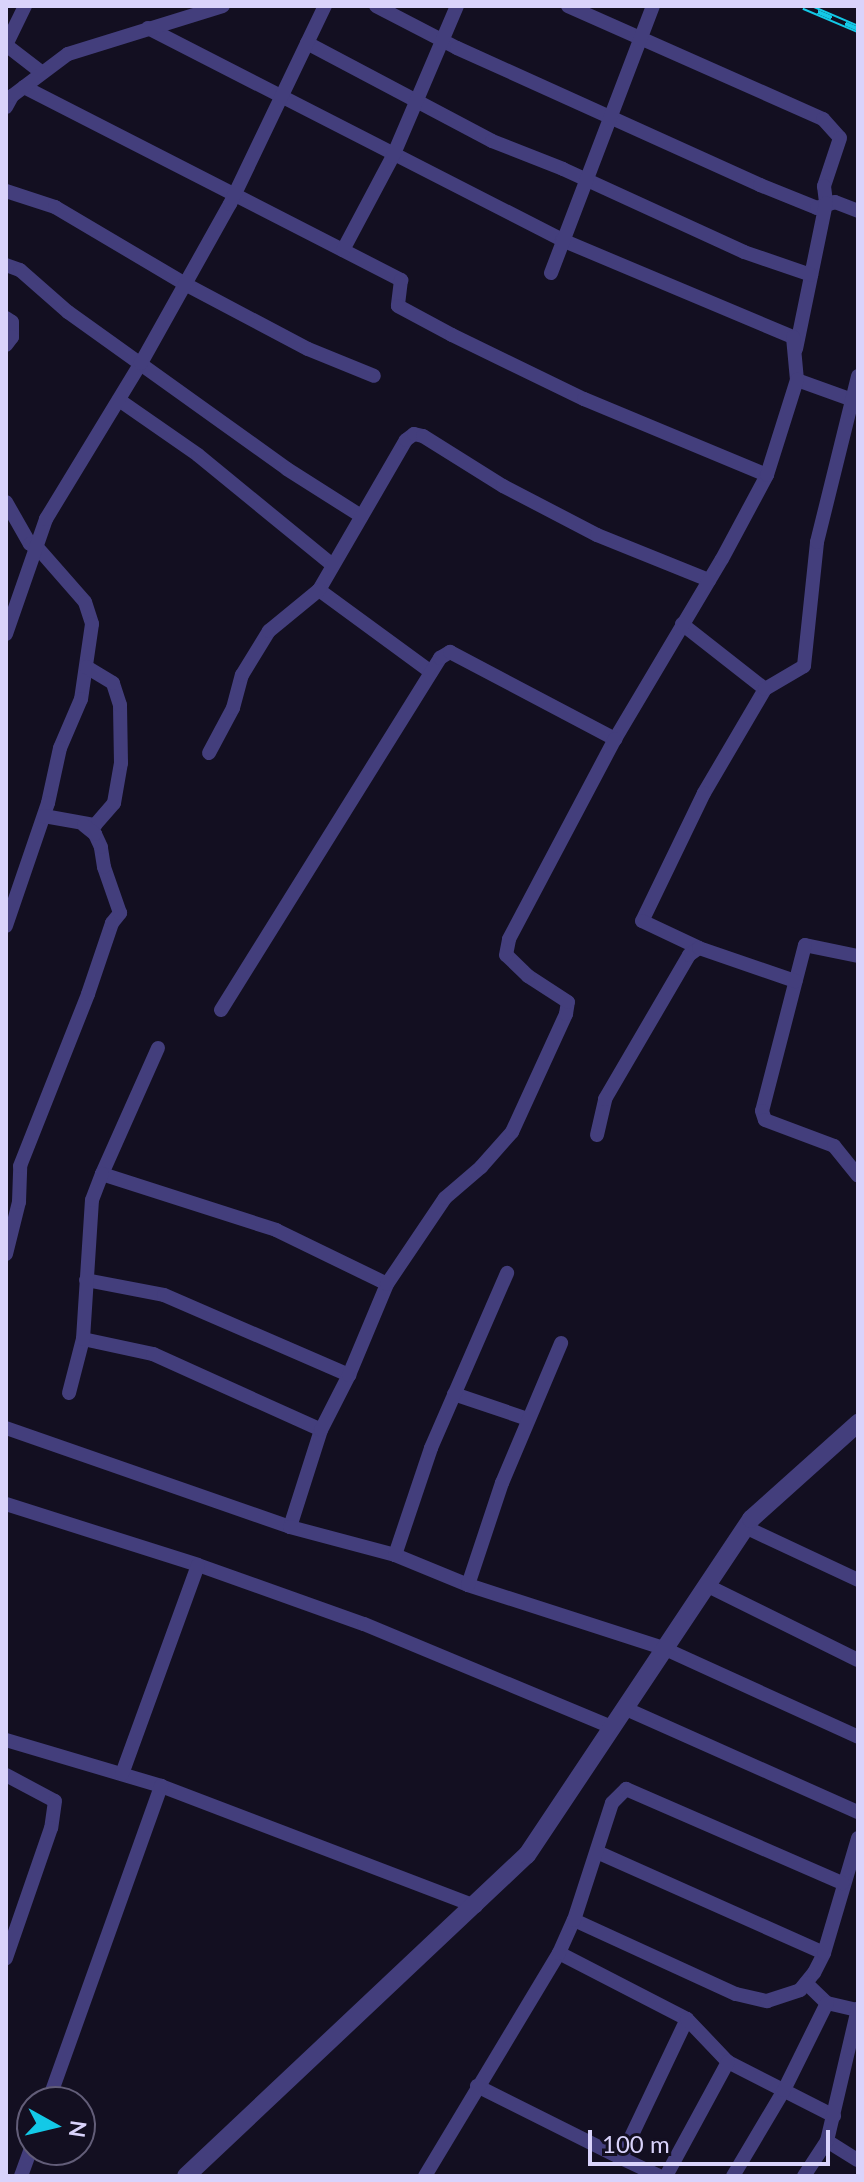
<!DOCTYPE html>
<html>
<head>
<meta charset="utf-8">
<style>
  body { margin:0 }
  #map { position:relative; width:864px; height:2182px; overflow:hidden; background:#130f21; font-family:Lato,sans-serif }
  div>[style] { position:absolute }
  .minor>* { height:14px; margin:-7px; padding:0 7px; transform-origin:7px; border-radius:7px; background:#433e7c }
  .tertiary>* { height:18px; margin:-9px; padding:0 9px; transform-origin:9px; border-radius:9px; background:#433e7c }
  .rail>* { height:8px; margin-top:-4px; transform-origin:0; background:repeating-linear-gradient(90deg,#130f21 0 15px,#13c9e7 0 30px); box-sizing:border-box; border-block:2px solid #13c9e7 }
  span { translate:-50% -50%; white-space:nowrap; text-align:center; line-height:1.15; -webkit-text-stroke:8px #130f21; paint-order:stroke }
  .frame { position:absolute; inset:0; border:8px solid #d9d3fb; pointer-events:none }
  .north { position:absolute; left:16px; top:2086px; width:80px; height:80px; box-sizing:border-box; background:#130f21; border:2px solid #625d78; border-radius:50%; rotate:98deg; font-size:22px; font-weight:700; line-height:32px; text-align:center; color:#d9d3fb }
  .north::after { content:''; display:block; margin:auto; width:28px; height:36px; background:#13c9e7; clip-path:polygon(50% 0,100% 100%,50% 72%,0 100%) }
  .scale { position:absolute; left:588px; top:2130px; width:242px; height:36px; box-sizing:border-box; border:4px solid #d9d3fb; border-top:0; padding-left:10px; font-size:24px; line-height:28px; white-space:nowrap; color:#d9d3fb; -webkit-text-stroke:6px #130f21; paint-order:stroke }
</style>
</head>
<body>
<div id="map">
  <div class="minor">
    <i style="left:25px;top:6px;width:43px;rotate:116deg"></i>
    <i style="left:6px;top:45px;width:44px;rotate:37.6deg"></i>
    <i style="left:376px;top:6px;width:91px;rotate:27.4deg"></i>
    <i style="left:457px;top:48px;width:333px;rotate:24.3deg"></i>
    <i style="left:760px;top:185px;width:61px;rotate:22deg"></i>
    <i style="left:817px;top:208px;width:19px;rotate:-18deg"></i>
    <i style="left:835px;top:202px;width:25px;rotate:21deg"></i>
    <i style="left:568px;top:6px;width:279px;rotate:23.9deg"></i>
    <i style="left:823px;top:119px;width:25px;rotate:48deg"></i>
    <i style="left:840px;top:138px;width:51px;rotate:108.4deg"></i>
    <i style="left:824px;top:186px;width:17px;rotate:83deg"></i>
    <i style="left:826px;top:203px;width:149px;rotate:101.6deg"></i>
    <i style="left:148px;top:28px;width:465px;rotate:27.1deg"></i>
    <i style="left:562px;top:240px;width:251px;rotate:22.8deg"></i>
    <i style="left:793px;top:337px;width:43px;rotate:84.7deg"></i>
    <i style="left:797px;top:380px;width:65px;rotate:19.8deg"></i>
    <i style="left:307px;top:43px;width:209px;rotate:27.9deg"></i>
    <i style="left:492px;top:141px;width:76px;rotate:21.5deg"></i>
    <i style="left:563px;top:169px;width:199px;rotate:24.6deg"></i>
    <i style="left:744px;top:252px;width:71px;rotate:18.9deg"></i>
    <i style="left:24px;top:87px;width:424px;rotate:27.1deg"></i>
    <i style="left:401px;top:280px;width:26px;rotate:97deg"></i>
    <i style="left:398px;top:306px;width:61px;rotate:28.2deg"></i>
    <i style="left:452px;top:335px;width:147px;rotate:25.9deg"></i>
    <i style="left:584px;top:399px;width:198px;rotate:22.6deg"></i>
    <i style="left:6px;top:107px;width:13px;rotate:-61deg"></i>
    <i style="left:12px;top:96px;width:70px;rotate:-36.9deg"></i>
    <i style="left:68px;top:54px;width:162px;rotate:-17.2deg"></i>
    <i style="left:6px;top:191px;width:52px;rotate:18.1deg"></i>
    <i style="left:55px;top:207px;width:151px;rotate:30.6deg"></i>
    <i style="left:185px;top:284px;width:139px;rotate:27.9deg"></i>
    <i style="left:308px;top:349px;width:71px;rotate:22.2deg"></i>
    <i style="left:343px;top:250px;width:106px;rotate:-62deg"></i>
    <i style="left:393px;top:156px;width:163px;rotate:-66.9deg"></i>
    <i style="left:6px;top:265px;width:15px;rotate:20deg"></i>
    <i style="left:20px;top:270px;width:64px;rotate:41.2deg"></i>
    <i style="left:68px;top:312px;width:269px;rotate:35.6deg"></i>
    <i style="left:287px;top:469px;width:88px;rotate:32.4deg"></i>
    <i style="left:551px;top:273px;width:286px;rotate:-69.1deg"></i>
    <i style="left:6px;top:318px;width:7px;rotate:34deg"></i>
    <i style="left:12px;top:322px;width:15px;rotate:90deg"></i>
    <i style="left:12px;top:337px;width:10px;rotate:127deg"></i>
    <i style="left:119px;top:400px;width:96px;rotate:34.8deg"></i>
    <i style="left:198px;top:455px;width:172px;rotate:39.3deg"></i>
    <i style="left:6px;top:502px;width:48px;rotate:60.3deg"></i>
    <i style="left:30px;top:544px;width:6px;rotate:18deg"></i>
    <i style="left:36px;top:546px;width:74px;rotate:48.8deg"></i>
    <i style="left:85px;top:602px;width:23px;rotate:72deg"></i>
    <i style="left:92px;top:624px;width:76px;rotate:98.3deg"></i>
    <i style="left:81px;top:699px;width:53px;rotate:113.2deg"></i>
    <i style="left:60px;top:748px;width:56px;rotate:102.3deg"></i>
    <i style="left:48px;top:803px;width:130px;rotate:108.9deg"></i>
    <i style="left:682px;top:624px;width:105px;rotate:38.1deg"></i>
    <i style="left:765px;top:689px;width:121px;rotate:120.4deg"></i>
    <i style="left:704px;top:793px;width:142px;rotate:115.8deg"></i>
    <i style="left:642px;top:921px;width:63px;rotate:25.3deg"></i>
    <i style="left:6px;top:634px;width:122px;rotate:-70.8deg"></i>
    <i style="left:46px;top:519px;width:183px;rotate:-58.7deg"></i>
    <i style="left:141px;top:363px;width:182px;rotate:-60.8deg"></i>
    <i style="left:230px;top:204px;width:220px;rotate:-64.4deg"></i>
    <i style="left:431px;top:672px;width:139px;rotate:-143.8deg"></i>
    <i style="left:319px;top:590px;width:173px;rotate:-59.9deg"></i>
    <i style="left:406px;top:440px;width:10px;rotate:-37deg"></i>
    <i style="left:414px;top:434px;width:9px;rotate:13deg"></i>
    <i style="left:423px;top:436px;width:94px;rotate:32deg"></i>
    <i style="left:503px;top:486px;width:106px;rotate:27.5deg"></i>
    <i style="left:597px;top:535px;width:121px;rotate:21.9deg"></i>
    <i style="left:765px;top:689px;width:45px;rotate:-30.5deg"></i>
    <i style="left:804px;top:666px;width:125px;rotate:-84deg"></i>
    <i style="left:817px;top:542px;width:171px;rotate:-76.1deg"></i>
    <i style="left:209px;top:753px;width:51px;rotate:-61.9deg"></i>
    <i style="left:233px;top:708px;width:34px;rotate:-75deg"></i>
    <i style="left:242px;top:675px;width:52px;rotate:-58.5deg"></i>
    <i style="left:269px;top:631px;width:65px;rotate:-39.4deg"></i>
    <i style="left:44px;top:816px;width:52px;rotate:10deg"></i>
    <i style="left:95px;top:825px;width:29px;rotate:-49deg"></i>
    <i style="left:114px;top:803px;width:41px;rotate:-80.1deg"></i>
    <i style="left:121px;top:763px;width:58px;rotate:-91deg"></i>
    <i style="left:120px;top:705px;width:23px;rotate:-108deg"></i>
    <i style="left:113px;top:683px;width:31px;rotate:-149deg"></i>
    <i style="left:858px;top:956px;width:54px;rotate:-168.3deg"></i>
    <i style="left:805px;top:945px;width:171px;rotate:104.5deg"></i>
    <i style="left:762px;top:1111px;width:9px;rotate:72deg"></i>
    <i style="left:765px;top:1120px;width:74px;rotate:20.6deg"></i>
    <i style="left:834px;top:1146px;width:38px;rotate:51deg"></i>
    <i style="left:221px;top:1010px;width:415px;rotate:-58.1deg"></i>
    <i style="left:440px;top:658px;width:12px;rotate:-31deg"></i>
    <i style="left:450px;top:652px;width:187px;rotate:27.8deg"></i>
    <i style="left:615px;top:739px;width:209px;rotate:-59.3deg"></i>
    <i style="left:722px;top:559px;width:95px;rotate:-61.8deg"></i>
    <i style="left:767px;top:475px;width:100px;rotate:-72.5deg"></i>
    <i style="left:158px;top:1048px;width:138px;rotate:114deg"></i>
    <i style="left:102px;top:1174px;width:183px;rotate:17.8deg"></i>
    <i style="left:276px;top:1230px;width:123px;rotate:25.9deg"></i>
    <i style="left:597px;top:1135px;width:37px;rotate:-77deg"></i>
    <i style="left:605px;top:1099px;width:167px;rotate:-59.7deg"></i>
    <i style="left:689px;top:955px;width:12px;rotate:-35deg"></i>
    <i style="left:699px;top:948px;width:102px;rotate:19deg"></i>
    <i style="left:6px;top:1254px;width:54px;rotate:-76deg"></i>
    <i style="left:19px;top:1202px;width:36px;rotate:-88deg"></i>
    <i style="left:20px;top:1166px;width:185px;rotate:-68.4deg"></i>
    <i style="left:88px;top:994px;width:75px;rotate:-71.3deg"></i>
    <i style="left:112px;top:923px;width:13px;rotate:-51deg"></i>
    <i style="left:120px;top:913px;width:49px;rotate:-109.2deg"></i>
    <i style="left:104px;top:867px;width:20px;rotate:-99deg"></i>
    <i style="left:101px;top:847px;width:14px;rotate:-115deg"></i>
    <i style="left:95px;top:834px;width:14px;rotate:-141deg"></i>
    <i style="left:86px;top:1280px;width:79px;rotate:10.9deg"></i>
    <i style="left:164px;top:1295px;width:202px;rotate:23.4deg"></i>
    <i style="left:83px;top:1339px;width:72px;rotate:12.1deg"></i>
    <i style="left:153px;top:1354px;width:184px;rotate:24.3deg"></i>
    <i style="left:69px;top:1393px;width:56px;rotate:-75.5deg"></i>
    <i style="left:83px;top:1339px;width:139px;rotate:-86.3deg"></i>
    <i style="left:92px;top:1200px;width:28px;rotate:-69deg"></i>
    <i style="left:454px;top:1394px;width:78px;rotate:18.7deg"></i>
    <i style="left:6px;top:1428px;width:301px;rotate:19.2deg"></i>
    <i style="left:290px;top:1527px;width:102px;rotate:-72.3deg"></i>
    <i style="left:321px;top:1430px;width:62px;rotate:-63deg"></i>
    <i style="left:349px;top:1375px;width:99px;rotate:-67.3deg"></i>
    <i style="left:387px;top:1284px;width:104px;rotate:-56deg"></i>
    <i style="left:445px;top:1198px;width:48px;rotate:-40.7deg"></i>
    <i style="left:481px;top:1167px;width:47px;rotate:-48.5deg"></i>
    <i style="left:512px;top:1132px;width:130px;rotate:-65.4deg"></i>
    <i style="left:566px;top:1014px;width:12px;rotate:-81deg"></i>
    <i style="left:568px;top:1002px;width:48px;rotate:-147deg"></i>
    <i style="left:528px;top:976px;width:30px;rotate:-136deg"></i>
    <i style="left:506px;top:955px;width:16px;rotate:-79deg"></i>
    <i style="left:509px;top:939px;width:226px;rotate:-62.1deg"></i>
    <i style="left:6px;top:1504px;width:201px;rotate:17.6deg"></i>
    <i style="left:198px;top:1565px;width:176px;rotate:19.6deg"></i>
    <i style="left:364px;top:1624px;width:268px;rotate:22.6deg"></i>
    <i style="left:290px;top:1527px;width:109px;rotate:14.9deg"></i>
    <i style="left:395px;top:1555px;width:79px;rotate:22.3deg"></i>
    <i style="left:468px;top:1585px;width:205px;rotate:17.9deg"></i>
    <i style="left:663px;top:1648px;width:214px;rotate:24.5deg"></i>
    <i style="left:745px;top:1527px;width:125px;rotate:25.1deg"></i>
    <i style="left:395px;top:1555px;width:113px;rotate:-71.4deg"></i>
    <i style="left:431px;top:1448px;width:191px;rotate:-66.5deg"></i>
    <i style="left:468px;top:1585px;width:108px;rotate:-71.6deg"></i>
    <i style="left:502px;top:1483px;width:152px;rotate:-67.1deg"></i>
    <i style="left:706px;top:1585px;width:169px;rotate:26.3deg"></i>
    <i style="left:624px;top:1708px;width:256px;rotate:24deg"></i>
    <i style="left:6px;top:1740px;width:162px;rotate:16.5deg"></i>
    <i style="left:161px;top:1786px;width:337px;rotate:20.9deg"></i>
    <i style="left:122px;top:1774px;width:222px;rotate:-70deg"></i>
    <i style="left:6px;top:1775px;width:55px;rotate:28deg"></i>
    <i style="left:55px;top:1801px;width:27px;rotate:98deg"></i>
    <i style="left:51px;top:1828px;width:138px;rotate:109.1deg"></i>
    <i style="left:597px;top:1852px;width:248px;rotate:24deg"></i>
    <i style="left:574px;top:1920px;width:178px;rotate:24.6deg"></i>
    <i style="left:736px;top:1994px;width:32px;rotate:13deg"></i>
    <i style="left:767px;top:2001px;width:35px;rotate:-18deg"></i>
    <i style="left:800px;top:1990px;width:22px;rotate:-51deg"></i>
    <i style="left:814px;top:1973px;width:22px;rotate:-63deg"></i>
    <i style="left:824px;top:1953px;width:120px;rotate:-73.5deg"></i>
    <i style="left:559px;top:1953px;width:144px;rotate:27.3deg"></i>
    <i style="left:687px;top:2019px;width:154px;rotate:115.4deg"></i>
    <i style="left:621px;top:2158px;width:42px;rotate:25.3deg"></i>
    <i style="left:806px;top:1983px;width:29px;rotate:44deg"></i>
    <i style="left:827px;top:2003px;width:32px;rotate:13deg"></i>
    <i style="left:687px;top:2019px;width:59px;rotate:46.4deg"></i>
    <i style="left:728px;top:2062px;width:119px;rotate:27deg"></i>
    <i style="left:477px;top:2086px;width:161px;rotate:26.6deg"></i>
    <i style="left:48px;top:2102px;width:336px;rotate:-70.3deg"></i>
    <i style="left:827px;top:2141px;width:36px;rotate:32deg"></i>
    <i style="left:21px;top:2176px;width:32px;rotate:-70deg"></i>
    <i style="left:425px;top:2176px;width:260px;rotate:-59deg"></i>
    <i style="left:559px;top:1953px;width:36px;rotate:-66deg"></i>
    <i style="left:574px;top:1920px;width:123px;rotate:-72deg"></i>
    <i style="left:612px;top:1803px;width:20px;rotate:-45deg"></i>
    <i style="left:626px;top:1789px;width:236px;rotate:23.5deg"></i>
    <i style="left:666px;top:2176px;width:130px;rotate:-61.5deg"></i>
    <i style="left:733px;top:2176px;width:100px;rotate:-59.3deg"></i>
    <i style="left:784px;top:2090px;width:97px;rotate:-63.7deg"></i>
    <i style="left:804px;top:2176px;width:42px;rotate:-56.7deg"></i>
    <i style="left:827px;top:2141px;width:136px;rotate:-76.8deg"></i>
  </div>
  <div class="tertiary">
    <i style="left:186px;top:2176px;width:468px;rotate:-43.3deg"></i>
    <i style="left:527px;top:1855px;width:404px;rotate:-56.3deg"></i>
    <i style="left:751px;top:1519px;width:144px;rotate:-41.9deg"></i>
  </div>
  <div class="rail">
    <i style="left:804px;top:6px;width:59px;rotate:23.1deg"></i>
  </div>
  <div class="frame"></div>
  <div class="north">N</div>
  <div class="scale">100 m</div>
</div>
</body>
</html>
